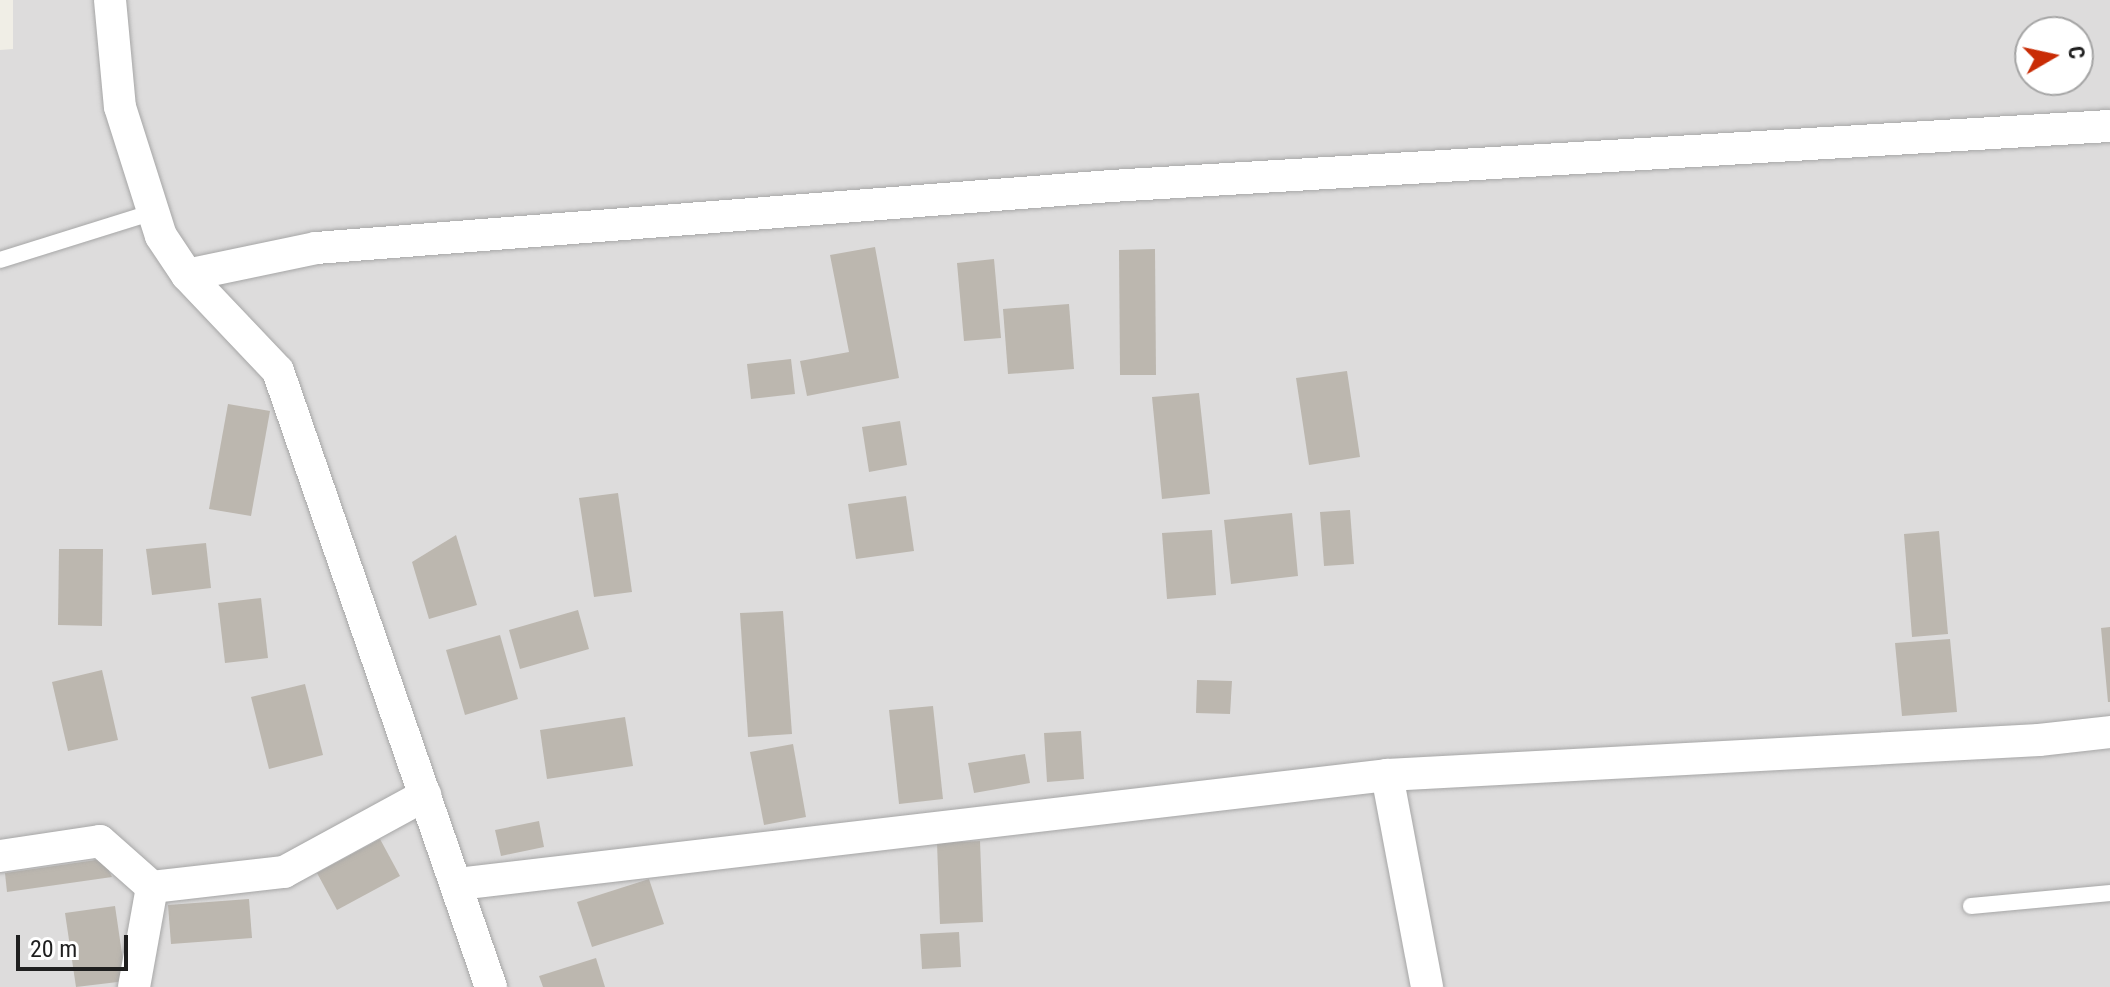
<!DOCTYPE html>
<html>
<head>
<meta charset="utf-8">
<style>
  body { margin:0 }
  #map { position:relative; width:2110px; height:987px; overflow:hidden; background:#f0eee6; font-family:"Roboto Condensed",sans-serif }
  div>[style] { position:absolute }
  .residential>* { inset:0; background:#dddcdc }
  .building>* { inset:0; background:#bcb7af }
  .roads { filter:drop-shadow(0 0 2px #a6a6a6) drop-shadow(0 0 2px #a6a6a6) }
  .lane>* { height:16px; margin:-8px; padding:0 8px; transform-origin:8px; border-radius:8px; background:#fff }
  .street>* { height:32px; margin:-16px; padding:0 16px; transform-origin:16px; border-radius:16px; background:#fff }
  span { translate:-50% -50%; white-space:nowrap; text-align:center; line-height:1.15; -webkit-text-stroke:6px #fff; paint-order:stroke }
  .north { position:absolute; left:2014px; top:16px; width:80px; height:80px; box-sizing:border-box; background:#fff; border:2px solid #a5a5a5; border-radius:50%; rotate:81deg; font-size:22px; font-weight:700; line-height:32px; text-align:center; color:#1f1f1f }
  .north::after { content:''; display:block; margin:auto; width:28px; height:36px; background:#c92c05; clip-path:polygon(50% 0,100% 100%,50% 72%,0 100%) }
  .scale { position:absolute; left:16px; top:935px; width:112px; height:36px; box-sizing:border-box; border:4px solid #1f1f1f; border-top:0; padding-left:10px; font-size:24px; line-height:28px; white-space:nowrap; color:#1f1f1f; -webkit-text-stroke:6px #fff; paint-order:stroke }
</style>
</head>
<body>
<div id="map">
  <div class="residential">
    <i style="clip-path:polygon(evenodd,13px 0,2110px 0,2110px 987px,0 987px,0 50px,13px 49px,13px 0,2030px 32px,2078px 32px,2078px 80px,2030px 80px,2030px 32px)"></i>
  </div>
  <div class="building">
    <i style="clip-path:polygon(875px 247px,899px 378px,807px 396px,800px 361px,849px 352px,830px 255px)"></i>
    <i style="clip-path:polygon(1155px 249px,1156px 375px,1120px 375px,1119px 250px)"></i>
    <i style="clip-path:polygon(994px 259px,1001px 338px,964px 341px,957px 263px)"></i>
    <i style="clip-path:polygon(1069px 304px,1074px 369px,1008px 374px,1003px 309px)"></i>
    <i style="clip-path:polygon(791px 359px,795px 394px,751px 399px,747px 364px)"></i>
    <i style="clip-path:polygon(1347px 371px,1360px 457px,1309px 465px,1296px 378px)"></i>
    <i style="clip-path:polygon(1199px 393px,1210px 494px,1162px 499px,1152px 397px)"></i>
    <i style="clip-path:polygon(228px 404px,270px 411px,251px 516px,209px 509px)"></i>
    <i style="clip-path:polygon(900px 421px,907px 465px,869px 472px,862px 427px)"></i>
    <i style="clip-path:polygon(618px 493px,632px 592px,594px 597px,579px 498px)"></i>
    <i style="clip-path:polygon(906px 496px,914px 551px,856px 559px,848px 504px)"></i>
    <i style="clip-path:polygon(1350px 510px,1354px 564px,1324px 566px,1320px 512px)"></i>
    <i style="clip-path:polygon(1292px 513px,1298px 576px,1231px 584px,1224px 520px)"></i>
    <i style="clip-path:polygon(1212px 530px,1216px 595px,1167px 599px,1162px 533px)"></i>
    <i style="clip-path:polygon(1939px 531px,1948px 634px,1912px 637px,1904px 534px)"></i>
    <i style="clip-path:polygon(456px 535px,477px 605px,429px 619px,412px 562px)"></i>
    <i style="clip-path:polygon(206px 543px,211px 588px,152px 595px,146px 549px)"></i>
    <i style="clip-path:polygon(59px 549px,103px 549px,102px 626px,58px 625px)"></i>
    <i style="clip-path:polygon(261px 598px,268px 658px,225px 663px,218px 603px)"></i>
    <i style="clip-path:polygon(578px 610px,589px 649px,520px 669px,509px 630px)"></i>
    <i style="clip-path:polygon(783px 611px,792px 734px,748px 737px,740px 613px)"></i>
    <i style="clip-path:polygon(2110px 627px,2110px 702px,2108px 702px,2101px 628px)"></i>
    <i style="clip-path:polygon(500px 635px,518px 699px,465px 715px,446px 650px)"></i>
    <i style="clip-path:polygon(1950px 639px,1957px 712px,1902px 716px,1895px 643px)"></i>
    <i style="clip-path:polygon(102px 670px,118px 740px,68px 751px,52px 682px)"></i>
    <i style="clip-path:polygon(1197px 680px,1232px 681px,1230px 714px,1196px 713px)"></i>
    <i style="clip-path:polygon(305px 684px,323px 755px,269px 769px,251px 697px)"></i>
    <i style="clip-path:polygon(933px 706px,943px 799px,899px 804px,889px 710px)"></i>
    <i style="clip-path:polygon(625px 717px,633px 766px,547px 779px,540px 730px)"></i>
    <i style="clip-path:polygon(1081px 731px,1084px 779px,1047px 782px,1044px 733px)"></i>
    <i style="clip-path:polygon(793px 744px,806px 817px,764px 825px,750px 752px)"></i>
    <i style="clip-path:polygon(1025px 754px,1030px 783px,974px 793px,968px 763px)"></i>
    <i style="clip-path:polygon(539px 821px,544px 847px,501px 856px,495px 830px)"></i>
    <i style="clip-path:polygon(380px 839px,400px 876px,337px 910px,317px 873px)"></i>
    <i style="clip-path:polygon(980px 841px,983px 922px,940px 924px,937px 843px)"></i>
    <i style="clip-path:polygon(103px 859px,112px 877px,7px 892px,5px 873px)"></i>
    <i style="clip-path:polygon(649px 879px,664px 924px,592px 947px,577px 902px)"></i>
    <i style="clip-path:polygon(249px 899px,252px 938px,171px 944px,168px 905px)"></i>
    <i style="clip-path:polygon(115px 906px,126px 981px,76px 987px,65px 913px)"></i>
    <i style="clip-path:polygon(959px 932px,961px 967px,922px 969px,920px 934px)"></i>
    <i style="clip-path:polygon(596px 958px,605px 987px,543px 987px,539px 976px)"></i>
  </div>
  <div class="roads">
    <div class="lane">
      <i style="left:0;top:260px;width:160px;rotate:-17.4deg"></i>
      <i style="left:1971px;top:906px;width:140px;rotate:-5.3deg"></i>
    </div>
    <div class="street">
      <i style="left:110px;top:0;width:107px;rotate:84.7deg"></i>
      <i style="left:120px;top:107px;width:135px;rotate:72.4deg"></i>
      <i style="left:161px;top:236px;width:47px;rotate:56.3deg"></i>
      <i style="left:187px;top:275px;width:132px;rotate:46.5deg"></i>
      <i style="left:278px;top:371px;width:652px;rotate:70.93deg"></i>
      <i style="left:187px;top:275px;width:132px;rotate:-11.8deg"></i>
      <i style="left:316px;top:248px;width:797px;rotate:-4.46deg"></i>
      <i style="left:1111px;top:186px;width:1001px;rotate:-3.44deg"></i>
      <i style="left:1387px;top:775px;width:216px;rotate:79.3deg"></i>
      <i style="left:0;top:856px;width:101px;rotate:-8.5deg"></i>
      <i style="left:100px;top:841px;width:69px;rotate:41.5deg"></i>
      <i style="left:152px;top:887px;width:133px;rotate:-6.5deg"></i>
      <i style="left:284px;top:872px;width:161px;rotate:-28.6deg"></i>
      <i style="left:458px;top:884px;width:935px;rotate:-6.69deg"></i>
      <i style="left:1387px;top:775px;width:653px;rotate:-3.07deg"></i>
      <i style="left:2039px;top:740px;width:71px;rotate:-6.4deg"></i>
      <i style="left:134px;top:987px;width:102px;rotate:-79.8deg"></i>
    </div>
  </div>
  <div class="north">С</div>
  <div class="scale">20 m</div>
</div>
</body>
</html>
